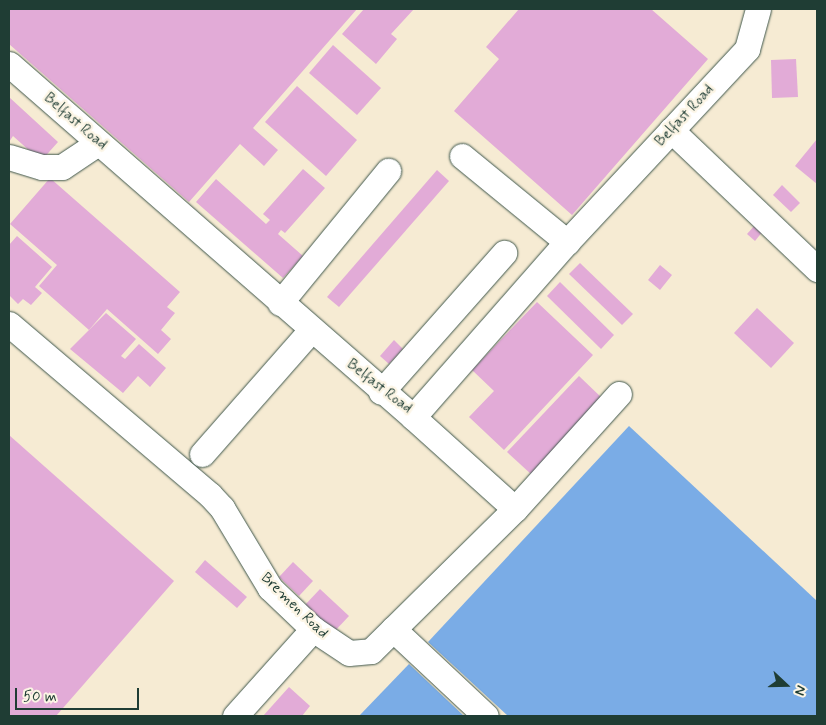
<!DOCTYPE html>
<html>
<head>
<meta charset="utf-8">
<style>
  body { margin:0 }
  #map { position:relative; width:826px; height:725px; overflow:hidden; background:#f6ebd3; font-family:Mynerve,sans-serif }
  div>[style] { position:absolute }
  .water>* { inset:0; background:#7aace6 }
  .building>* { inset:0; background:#e2abd7 }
  .roads { filter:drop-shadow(0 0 1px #3f574c) drop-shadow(0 0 1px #3f574c) }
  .minor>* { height:25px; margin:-12.5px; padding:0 12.5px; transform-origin:12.5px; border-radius:12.5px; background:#fff }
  span { translate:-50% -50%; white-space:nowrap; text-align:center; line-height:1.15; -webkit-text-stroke:5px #fcf5e5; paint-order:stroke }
  .street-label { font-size:15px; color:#1f3d34 }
  .frame { position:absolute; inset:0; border:10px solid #1f3d34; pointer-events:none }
  .north { position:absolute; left:761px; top:660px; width:50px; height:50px; -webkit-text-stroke:4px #fcf5e5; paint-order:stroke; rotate:111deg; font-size:14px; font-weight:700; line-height:20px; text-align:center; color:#1f3d34 }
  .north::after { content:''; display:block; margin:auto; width:18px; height:22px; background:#1f3d34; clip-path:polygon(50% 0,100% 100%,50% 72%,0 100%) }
  .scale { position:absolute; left:15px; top:688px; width:124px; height:22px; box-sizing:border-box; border:2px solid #1f3d34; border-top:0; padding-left:6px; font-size:15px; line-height:18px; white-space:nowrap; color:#1f3d34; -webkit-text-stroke:4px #fcf5e5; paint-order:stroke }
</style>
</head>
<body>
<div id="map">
  <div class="water">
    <i style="clip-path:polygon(629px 426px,817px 601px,817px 716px,508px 716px,428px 642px)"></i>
    <i style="clip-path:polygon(409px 664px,464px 716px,359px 716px)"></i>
  </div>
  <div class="building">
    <i style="clip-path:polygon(9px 9px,357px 9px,253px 128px,278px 150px,264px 166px,240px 144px,189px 202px,9px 44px)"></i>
    <i style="clip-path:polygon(364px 9px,414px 9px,391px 34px,397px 39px,376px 64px,342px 34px)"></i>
    <i style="clip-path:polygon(519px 9px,651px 9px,708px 59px,572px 215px,454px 111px,499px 59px,486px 47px)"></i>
    <i style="clip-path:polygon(333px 45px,381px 88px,357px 115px,309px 73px)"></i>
    <i style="clip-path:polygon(796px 59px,798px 97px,772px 98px,771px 60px)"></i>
    <i style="clip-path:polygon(297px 86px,357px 140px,326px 176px,265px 122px)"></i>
    <i style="clip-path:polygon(9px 97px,58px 142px,41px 161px,13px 136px,9px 142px)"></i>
    <i style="clip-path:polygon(817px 139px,817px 184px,795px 166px)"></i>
    <i style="clip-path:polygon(303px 169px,325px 188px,285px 233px,281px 230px,278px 234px,303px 256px,283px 278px,196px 202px,216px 179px,266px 224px,270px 220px,263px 214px)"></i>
    <i style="clip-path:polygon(437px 170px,449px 181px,339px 307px,327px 297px)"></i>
    <i style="clip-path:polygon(50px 178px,180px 292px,167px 307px,175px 313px,161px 330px,171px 339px,158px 354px,107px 309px,89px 330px,39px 286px,57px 265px,10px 224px)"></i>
    <i style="clip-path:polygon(782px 185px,800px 203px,791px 212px,773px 195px)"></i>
    <i style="clip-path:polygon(755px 225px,763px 231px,755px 241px,747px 234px)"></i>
    <i style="clip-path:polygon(17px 236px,52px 267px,35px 287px,42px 293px,31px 305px,23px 299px,18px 304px,9px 295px,9px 245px)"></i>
    <i style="clip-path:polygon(580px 263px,633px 314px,622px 325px,569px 274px)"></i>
    <i style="clip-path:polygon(660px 265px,672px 275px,660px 290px,648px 280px)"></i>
    <i style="clip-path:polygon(560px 282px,614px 335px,601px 349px,547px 296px)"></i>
    <i style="clip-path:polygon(537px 302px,593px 355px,504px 450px,469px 417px,494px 391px,472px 370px)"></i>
    <i style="clip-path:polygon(757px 308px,794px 343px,771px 368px,734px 333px)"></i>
    <i style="clip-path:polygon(106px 313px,136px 339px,121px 356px,125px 359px,139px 344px,166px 368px,150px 387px,138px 376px,123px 393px,70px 349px)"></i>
    <i style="clip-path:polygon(394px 340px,403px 349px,389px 364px,380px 356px)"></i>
    <i style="clip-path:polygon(579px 376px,603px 399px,532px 475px,507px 452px)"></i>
    <i style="clip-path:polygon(9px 435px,174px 581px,56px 716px,9px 716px)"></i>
    <i style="clip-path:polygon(205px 560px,247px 597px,237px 608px,195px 572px)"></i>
    <i style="clip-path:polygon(293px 562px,313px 581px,299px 596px,279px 577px)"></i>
    <i style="clip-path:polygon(320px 589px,349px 616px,333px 633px,304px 606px)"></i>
    <i style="clip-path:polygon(289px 687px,310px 706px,302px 716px,263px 716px)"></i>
  </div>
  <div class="roads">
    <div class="minor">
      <i style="left:9px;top:64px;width:536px;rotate:41.15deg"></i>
      <i style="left:413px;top:417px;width:233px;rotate:-48.7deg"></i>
      <i style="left:567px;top:242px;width:264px;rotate:-47deg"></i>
      <i style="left:747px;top:49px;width:41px;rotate:-74.6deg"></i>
      <i style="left:671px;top:130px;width:202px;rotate:43.6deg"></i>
      <i style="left:462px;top:156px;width:136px;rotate:39.3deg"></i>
      <i style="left:9px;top:157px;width:34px;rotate:17deg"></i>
      <i style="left:42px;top:167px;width:20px"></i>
      <i style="left:62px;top:167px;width:43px;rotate:-33.7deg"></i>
      <i style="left:280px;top:303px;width:171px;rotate:-50.7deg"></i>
      <i style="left:9px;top:324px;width:264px;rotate:40.4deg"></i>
      <i style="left:210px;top:495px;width:18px;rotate:47deg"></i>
      <i style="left:222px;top:508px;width:93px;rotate:59deg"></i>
      <i style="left:270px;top:588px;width:59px;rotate:43.6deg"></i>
      <i style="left:313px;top:629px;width:43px;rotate:33.7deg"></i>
      <i style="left:349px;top:653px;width:22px;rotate:-5deg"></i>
      <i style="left:371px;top:651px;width:202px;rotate:-44.6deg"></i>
      <i style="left:515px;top:509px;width:137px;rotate:-138deg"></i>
      <i style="left:381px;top:392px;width:186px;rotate:-48.5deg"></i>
      <i style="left:202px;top:454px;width:165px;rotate:-48.7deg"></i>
      <i style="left:515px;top:509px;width:155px;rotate:-47.9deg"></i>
      <i style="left:393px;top:629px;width:127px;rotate:43.1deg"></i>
      <i style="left:235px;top:716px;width:117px;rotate:-48.1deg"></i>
    </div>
  </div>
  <div class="street-label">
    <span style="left:685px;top:116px;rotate:-47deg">Belfast Road</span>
    <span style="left:75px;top:122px;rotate:41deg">Belfast Road</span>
    <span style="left:379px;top:387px;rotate:38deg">Belfast Road</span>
    <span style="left:294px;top:606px;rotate:44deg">Bremen Road</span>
  </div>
  <div class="frame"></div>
  <div class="north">N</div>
  <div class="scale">50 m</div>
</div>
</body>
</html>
